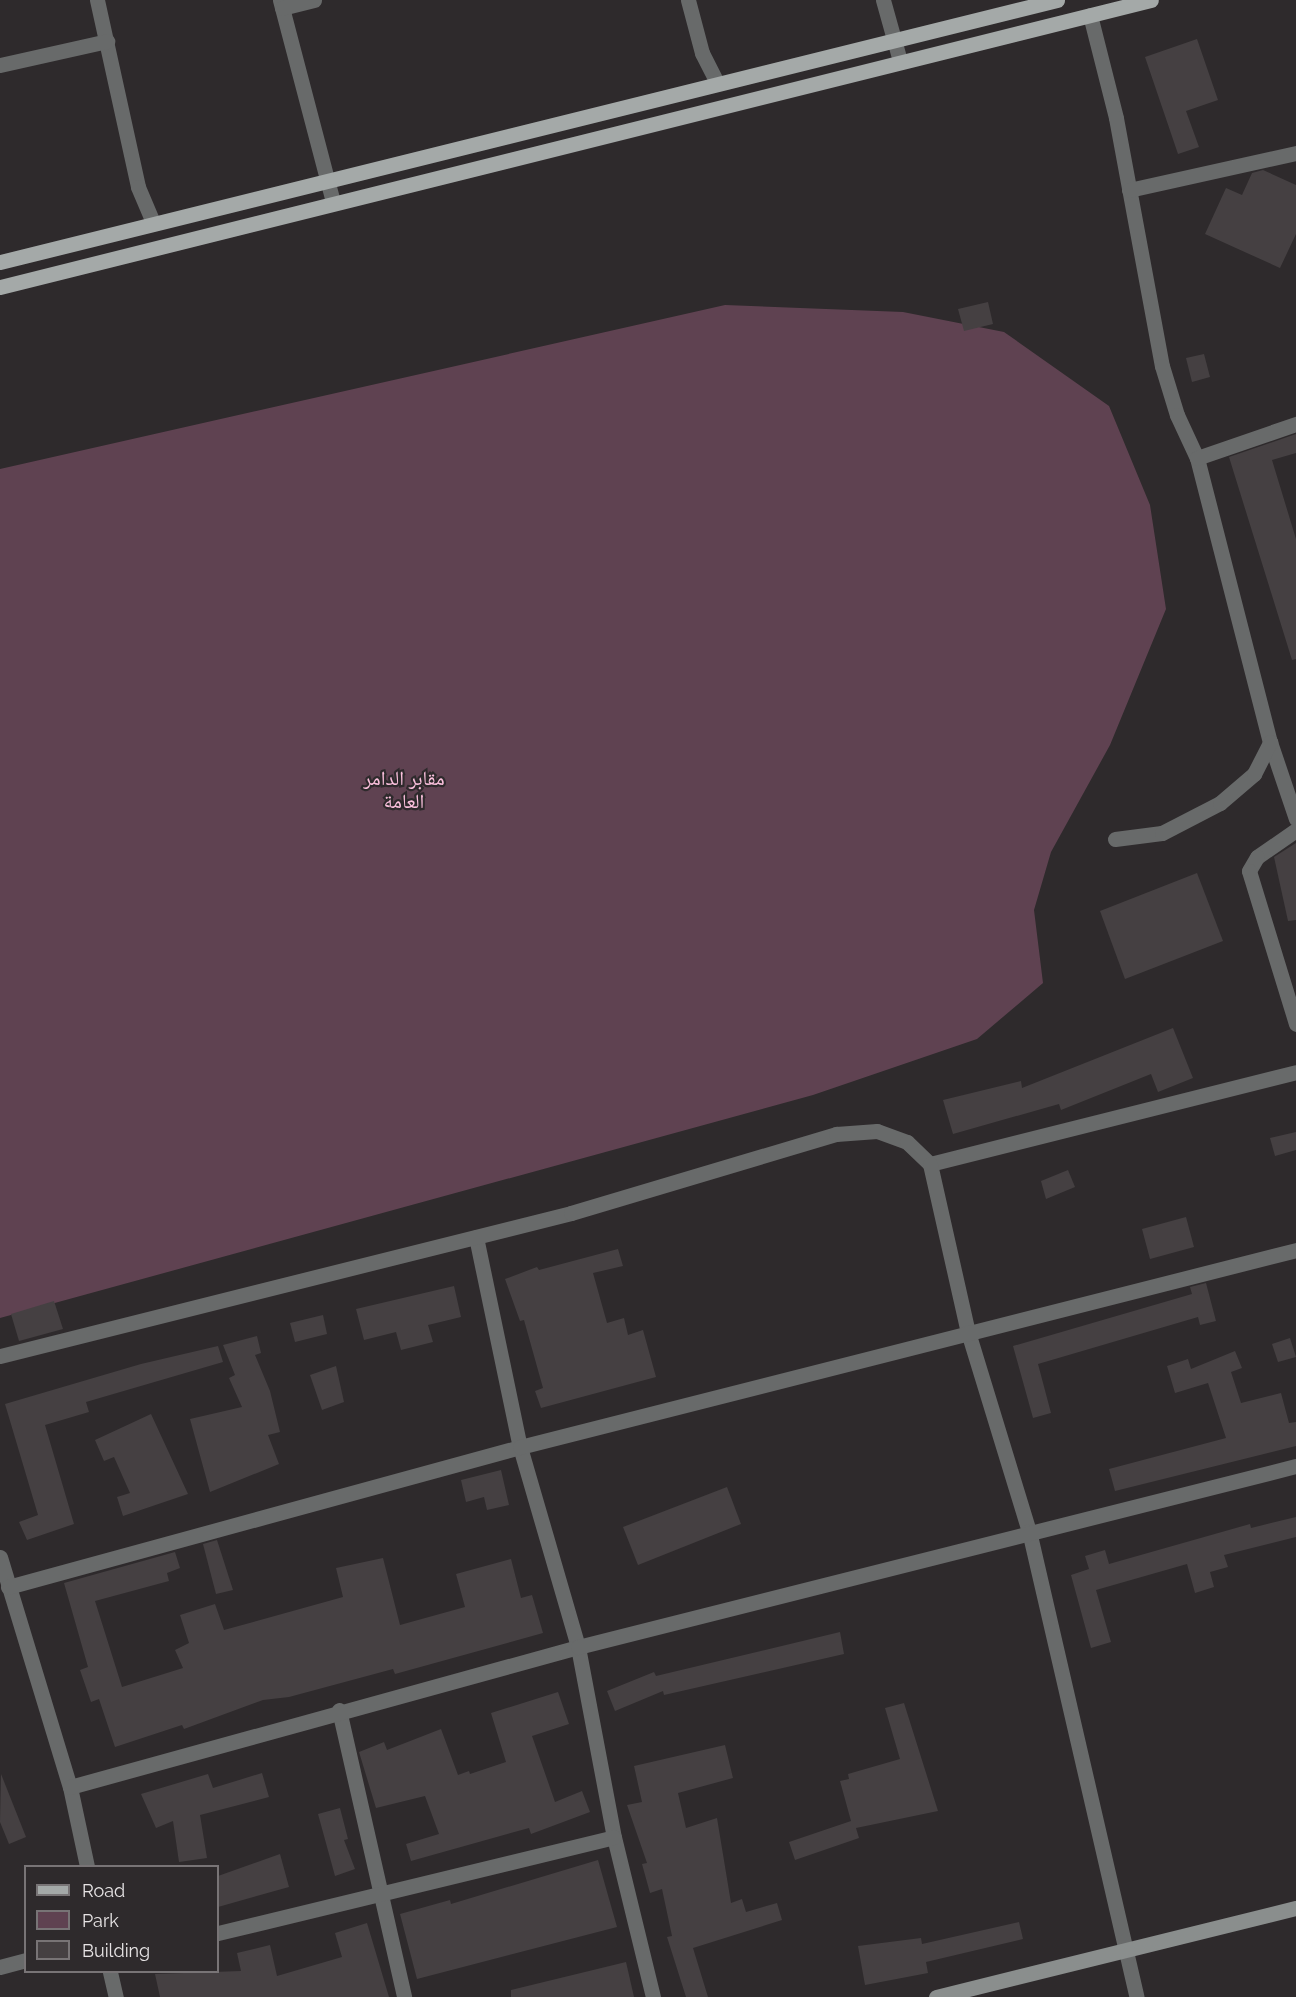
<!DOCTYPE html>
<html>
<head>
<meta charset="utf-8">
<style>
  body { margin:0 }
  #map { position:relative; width:1296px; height:1997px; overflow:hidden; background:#2e2a2c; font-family:Raleway,"Noto Naskh Arabic",sans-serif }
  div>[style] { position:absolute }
  .green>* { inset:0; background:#5f4251 }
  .building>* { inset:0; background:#454042 }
  .street>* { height:15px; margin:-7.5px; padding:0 7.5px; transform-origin:7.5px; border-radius:7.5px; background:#686a6a }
  .secondary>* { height:15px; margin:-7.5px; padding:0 7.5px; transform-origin:7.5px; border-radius:7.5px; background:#8a8e8d }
  .primary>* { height:15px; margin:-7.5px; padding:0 7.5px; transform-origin:7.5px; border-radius:7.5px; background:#a4a9a8 }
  span { translate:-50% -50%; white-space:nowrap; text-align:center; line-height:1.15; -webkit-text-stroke:4.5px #2e2a2c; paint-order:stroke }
  .park-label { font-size:20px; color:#fcc1de }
  .legend { position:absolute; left:24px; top:1865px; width:195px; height:108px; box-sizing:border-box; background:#2e2a2c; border:2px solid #787476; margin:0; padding:8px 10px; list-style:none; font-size:18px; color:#e6e3e4 }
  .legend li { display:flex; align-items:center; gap:12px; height:30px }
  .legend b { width:30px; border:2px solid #787476 }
</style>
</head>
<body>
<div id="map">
  <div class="green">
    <i style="clip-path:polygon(725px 305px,903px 312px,1004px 332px,1109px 406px,1150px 505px,1166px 609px,1110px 745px,1051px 852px,1034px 910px,1043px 983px,977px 1039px,813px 1095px,0 1318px,0 469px)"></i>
  </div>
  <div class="building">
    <i style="clip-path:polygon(1197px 39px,1218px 100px,1186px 111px,1199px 147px,1178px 154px,1145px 57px)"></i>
    <i style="clip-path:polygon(1263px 170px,1296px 185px,1296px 234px,1280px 268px,1205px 234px,1226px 188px,1242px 195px,1252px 173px)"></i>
    <i style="clip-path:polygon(988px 302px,993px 324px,964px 331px,958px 309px)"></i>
    <i style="clip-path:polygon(1204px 354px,1210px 377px,1192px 382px,1186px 358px)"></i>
    <i style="clip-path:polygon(1296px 434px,1296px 453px,1272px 460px,1296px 539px,1296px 659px,1292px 660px,1229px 457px)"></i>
    <i style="clip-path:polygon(1296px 843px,1296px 920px,1288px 921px,1274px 857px)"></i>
    <i style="clip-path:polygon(1197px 873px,1223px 941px,1125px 979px,1100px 911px)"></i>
    <i style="clip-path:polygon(1173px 1028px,1193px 1078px,1158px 1092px,1151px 1074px,1061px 1110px,1059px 1104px,953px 1134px,943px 1100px,1021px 1081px,1022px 1088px)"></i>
    <i style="clip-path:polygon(1296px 1132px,1296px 1150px,1275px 1156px,1270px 1138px)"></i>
    <i style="clip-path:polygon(1068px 1170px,1075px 1187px,1046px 1199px,1041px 1181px)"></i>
    <i style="clip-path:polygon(1186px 1217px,1194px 1247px,1150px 1259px,1142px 1229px)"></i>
    <i style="clip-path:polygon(618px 1249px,623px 1266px,593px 1273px,607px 1323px,624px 1318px,628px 1335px,643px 1330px,656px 1377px,541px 1408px,535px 1391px,543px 1388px,524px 1320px,520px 1321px,505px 1279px,537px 1267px,539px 1270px)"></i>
    <i style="clip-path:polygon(1206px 1283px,1216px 1321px,1200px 1325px,1198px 1317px,1038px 1364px,1051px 1413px,1033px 1418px,1013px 1346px,1192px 1294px,1190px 1287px)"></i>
    <i style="clip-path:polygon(454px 1286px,461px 1317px,428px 1325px,433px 1342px,401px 1350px,396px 1332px,364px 1340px,356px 1309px)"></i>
    <i style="clip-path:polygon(54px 1301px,63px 1329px,19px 1341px,11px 1314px)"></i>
    <i style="clip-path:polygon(323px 1315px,327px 1334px,295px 1342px,290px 1323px)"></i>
    <i style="clip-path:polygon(257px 1336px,261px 1353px,255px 1355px,270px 1391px,280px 1432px,268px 1435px,279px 1464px,210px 1492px,190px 1419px,242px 1407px,229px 1378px,235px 1375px,223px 1345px)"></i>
    <i style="clip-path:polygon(1290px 1338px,1296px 1357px,1278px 1362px,1272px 1344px)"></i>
    <i style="clip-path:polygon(218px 1346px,223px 1362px,86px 1402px,89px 1412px,45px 1425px,74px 1524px,27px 1540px,19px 1522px,38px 1515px,5px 1404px,141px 1364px)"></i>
    <i style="clip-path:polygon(1235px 1351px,1242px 1368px,1231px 1372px,1241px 1403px,1281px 1393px,1289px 1423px,1296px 1422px,1296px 1446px,1115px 1491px,1109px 1469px,1226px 1438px,1208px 1383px,1175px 1393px,1167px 1366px,1188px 1359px,1191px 1369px)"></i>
    <i style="clip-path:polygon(336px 1366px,344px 1402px,322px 1410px,310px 1375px)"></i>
    <i style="clip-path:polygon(151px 1414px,188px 1494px,123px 1516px,117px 1497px,130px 1493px,114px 1457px,104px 1461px,95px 1440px)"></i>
    <i style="clip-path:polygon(501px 1470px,509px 1505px,487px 1510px,484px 1497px,466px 1502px,461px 1480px)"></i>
    <i style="clip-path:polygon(727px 1487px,741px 1524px,638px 1565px,623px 1527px)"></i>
    <i style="clip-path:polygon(1296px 1517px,1296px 1537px,1224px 1555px,1228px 1567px,1210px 1572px,1214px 1587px,1195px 1593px,1187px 1564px,1096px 1590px,1111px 1642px,1091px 1648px,1071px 1575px,1089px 1569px,1085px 1556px,1105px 1550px,1109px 1564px,1250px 1524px,1251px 1528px)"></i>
    <i style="clip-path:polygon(217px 1540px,233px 1590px,216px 1594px,203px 1544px)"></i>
    <i style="clip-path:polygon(175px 1552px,180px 1568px,167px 1573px,169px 1581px,95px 1601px,122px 1687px,183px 1668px,175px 1650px,189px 1643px,180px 1615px,215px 1604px,224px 1630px,343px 1597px,336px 1568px,383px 1558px,400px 1625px,465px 1607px,456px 1574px,511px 1559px,521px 1598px,532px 1595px,543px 1633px,395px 1674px,393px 1669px,289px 1697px,263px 1700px,184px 1729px,182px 1725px,115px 1747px,99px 1699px,91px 1702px,80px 1670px,88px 1667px,64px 1583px)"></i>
    <i style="clip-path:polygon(840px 1632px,844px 1654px,664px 1695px,663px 1691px,615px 1711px,607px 1691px,654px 1672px,656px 1676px)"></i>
    <i style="clip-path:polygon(558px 1692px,569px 1724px,532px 1736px,555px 1802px,582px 1791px,590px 1812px,531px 1834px,529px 1828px,411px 1861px,406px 1844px,439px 1834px,425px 1796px,376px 1808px,359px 1752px,384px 1742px,387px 1750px,441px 1729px,458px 1775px,469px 1771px,470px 1774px,506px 1762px,491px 1713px)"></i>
    <i style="clip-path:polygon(904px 1703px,938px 1811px,856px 1828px,859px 1838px,795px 1860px,789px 1842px,851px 1821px,840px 1781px,849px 1779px,848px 1774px,900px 1759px,885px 1708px)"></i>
    <i style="clip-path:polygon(725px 1745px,733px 1778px,678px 1793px,686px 1828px,717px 1818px,731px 1903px,742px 1899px,746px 1912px,777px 1903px,782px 1920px,693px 1948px,708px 1997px,686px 1997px,667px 1937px,672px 1936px,662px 1889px,650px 1893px,642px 1864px,647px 1863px,627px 1805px,642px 1802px,634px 1766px)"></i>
    <i style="clip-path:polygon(262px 1773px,269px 1797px,200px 1815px,207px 1858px,179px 1862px,173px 1821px,156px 1828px,141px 1794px,208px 1774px,213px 1788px)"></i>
    <i style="clip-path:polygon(1px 1774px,26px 1837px,9px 1844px,0 1822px)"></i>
    <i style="clip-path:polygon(340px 1808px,348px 1839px,344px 1840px,355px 1869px,335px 1876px,318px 1814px)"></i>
    <i style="clip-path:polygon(280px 1854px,289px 1887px,218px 1907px,218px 1876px)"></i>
    <i style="clip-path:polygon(598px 1860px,617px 1927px,417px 1979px,400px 1914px,450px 1900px,451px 1904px)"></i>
    <i style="clip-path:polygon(1019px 1922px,1023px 1939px,926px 1962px,928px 1973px,865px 1985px,858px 1946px,921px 1938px,922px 1944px)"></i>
    <i style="clip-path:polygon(367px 1923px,389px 1997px,160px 1997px,155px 1974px,241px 1971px,237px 1953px,270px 1945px,277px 1976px,342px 1957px,335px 1933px)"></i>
    <i style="clip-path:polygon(626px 1962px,634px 1997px,511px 1997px,511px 1990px)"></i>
  </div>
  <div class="street">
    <i style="left:97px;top:0;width:191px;rotate:77.6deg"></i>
    <i style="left:138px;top:187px;width:39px;rotate:67deg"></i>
    <i style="left:280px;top:0;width:209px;rotate:75.3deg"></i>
    <i style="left:688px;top:0;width:55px;rotate:75.2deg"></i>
    <i style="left:702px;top:53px;width:34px;rotate:63deg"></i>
    <i style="left:883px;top:0;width:63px;rotate:74.4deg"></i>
    <i style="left:282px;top:8px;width:33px;rotate:-14deg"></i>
    <i style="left:1090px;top:15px;width:106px;rotate:75.8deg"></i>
    <i style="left:1116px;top:118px;width:252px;rotate:79.5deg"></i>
    <i style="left:1162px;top:366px;width:51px;rotate:73deg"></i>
    <i style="left:1177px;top:415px;width:47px;rotate:65.1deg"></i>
    <i style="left:1197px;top:458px;width:293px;rotate:75.6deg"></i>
    <i style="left:1270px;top:742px;width:81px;rotate:71.3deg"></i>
    <i style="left:0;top:65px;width:110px;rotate:-12.6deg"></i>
    <i style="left:1129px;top:190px;width:171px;rotate:-12.5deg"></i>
    <i style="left:1197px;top:458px;width:105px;rotate:-19deg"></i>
    <i style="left:1296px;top:830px;width:47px;rotate:145.3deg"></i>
    <i style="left:1257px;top:857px;width:16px;rotate:120deg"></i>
    <i style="left:1249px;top:871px;width:160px;rotate:72.9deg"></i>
    <i style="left:1115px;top:839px;width:47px;rotate:-7.3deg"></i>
    <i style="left:1162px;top:833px;width:65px;rotate:-27.3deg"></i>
    <i style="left:1220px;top:803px;width:45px;rotate:-40.5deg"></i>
    <i style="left:1254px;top:774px;width:36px;rotate:-63deg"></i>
    <i style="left:930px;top:1164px;width:377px;rotate:-14.1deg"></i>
    <i style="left:476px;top:1237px;width:215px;rotate:78.2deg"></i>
    <i style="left:520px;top:1447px;width:208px;rotate:73.8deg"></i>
    <i style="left:578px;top:1647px;width:193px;rotate:79.3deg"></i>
    <i style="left:614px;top:1837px;width:165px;rotate:76.3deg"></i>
    <i style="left:0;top:1356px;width:589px;rotate:-14.06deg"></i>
    <i style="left:571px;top:1213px;width:277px;rotate:-16.6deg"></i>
    <i style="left:836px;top:1134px;width:41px;rotate:-4.2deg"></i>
    <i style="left:877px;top:1131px;width:32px;rotate:20deg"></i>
    <i style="left:907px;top:1142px;width:32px;rotate:44deg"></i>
    <i style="left:930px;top:1164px;width:172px;rotate:77.3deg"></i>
    <i style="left:968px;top:1332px;width:208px;rotate:73deg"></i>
    <i style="left:1029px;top:1531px;width:478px;rotate:77deg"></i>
    <i style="left:0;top:1557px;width:240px;rotate:73.1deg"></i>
    <i style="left:70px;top:1787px;width:81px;rotate:77.9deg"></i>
    <i style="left:8px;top:1587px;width:531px;rotate:-15.29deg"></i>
    <i style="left:520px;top:1447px;width:801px;rotate:-14.24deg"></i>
    <i style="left:339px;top:1710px;width:294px;rotate:77.2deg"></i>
    <i style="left:70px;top:1787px;width:527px;rotate:-15.41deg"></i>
    <i style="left:578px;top:1647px;width:740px;rotate:-14.15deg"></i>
    <i style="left:218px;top:1933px;width:407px;rotate:-13.6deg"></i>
    <i style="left:0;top:1967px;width:27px;rotate:-15deg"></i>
    <i style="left:110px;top:1972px;width:26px;rotate:77deg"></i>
  </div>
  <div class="secondary">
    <i style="left:936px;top:1997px;width:371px;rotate:-13.9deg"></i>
  </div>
  <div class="primary">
    <i style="left:0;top:262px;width:1089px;rotate:-13.92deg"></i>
    <i style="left:0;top:287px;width:1186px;rotate:-14deg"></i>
  </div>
  <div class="park-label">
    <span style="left:404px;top:790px">مقابر الدامر<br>العامة</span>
  </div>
  <ul class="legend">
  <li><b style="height:8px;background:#a4a9a8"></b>Road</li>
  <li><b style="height:16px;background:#5f4251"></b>Park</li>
  <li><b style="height:16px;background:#454042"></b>Building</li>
  </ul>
</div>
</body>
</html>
